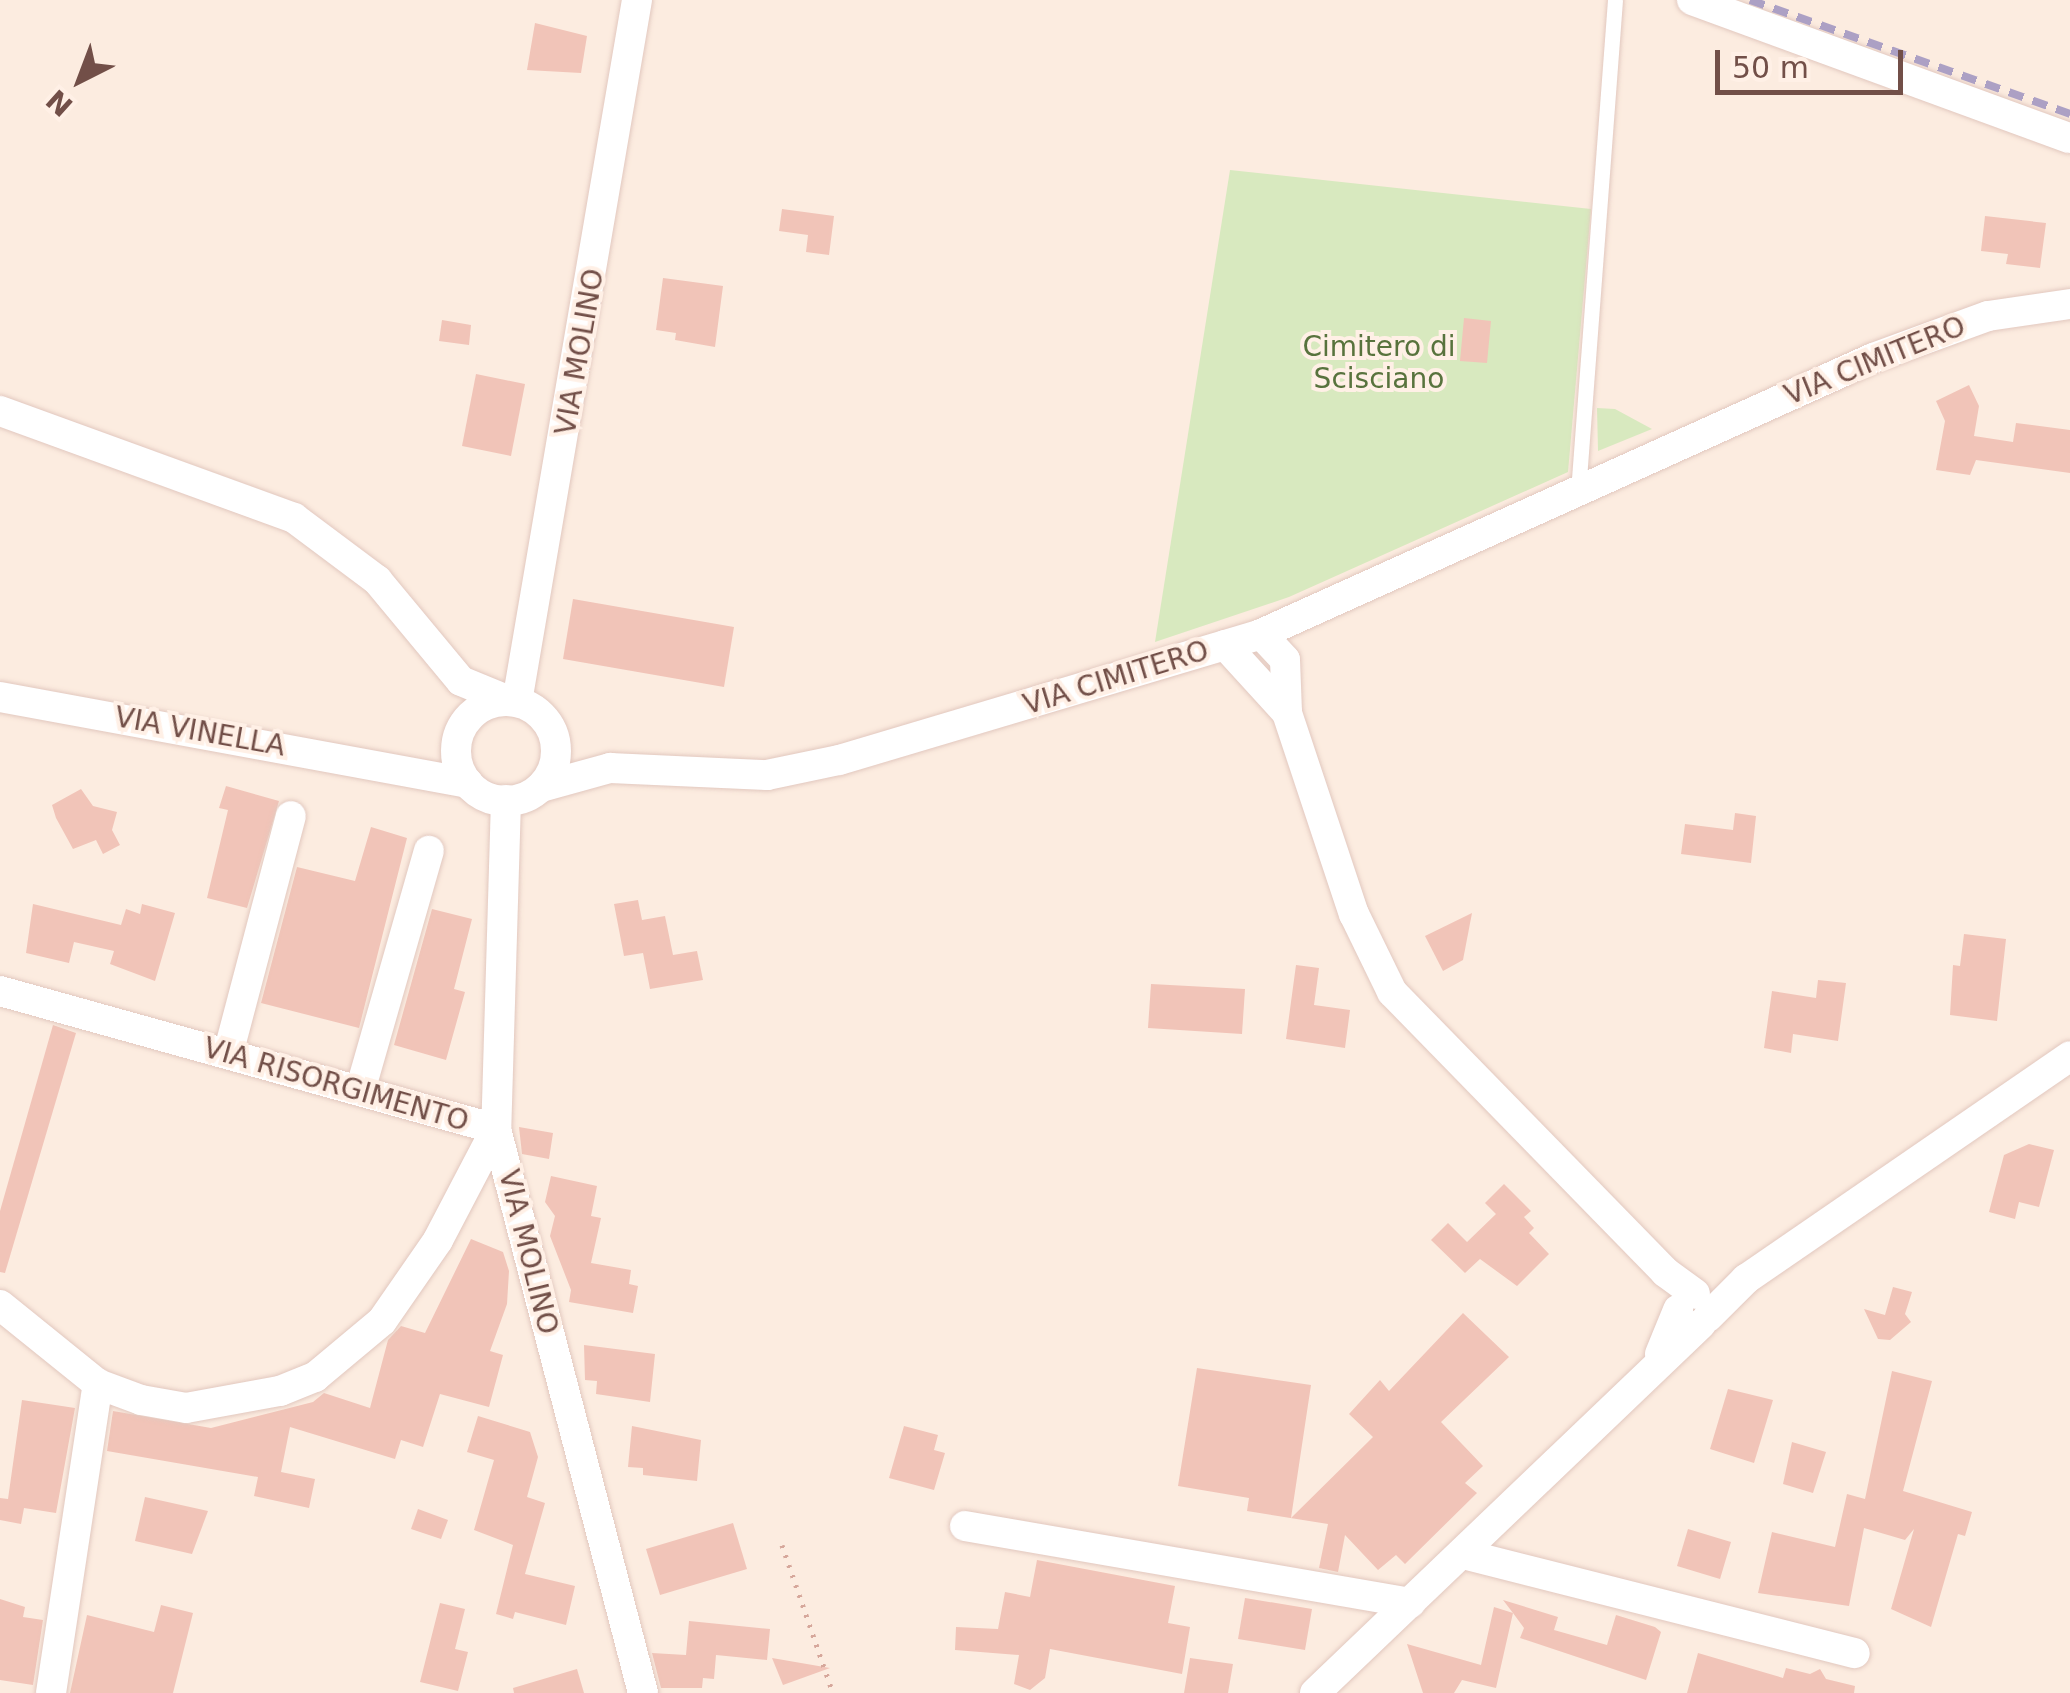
<!DOCTYPE html>
<html>
<head>
<meta charset="utf-8">
<style>
  body { margin:0 }
  #map { position:relative; width:2070px; height:1693px; overflow:hidden; background:#fcece0; font-family:"DejaVu Sans",sans-serif }
  div>[style] { position:absolute }
  .green>* { inset:0; background:#d8e9bf }
  .building>* { inset:0; background:#f1c4b8 }
  .path>* { height:5px; margin-top:-2.5px; transform-origin:0; background:repeating-linear-gradient(90deg,#d6a79b 0 2.5px,transparent 0 10.5px) }
  .roads { filter:drop-shadow(0 0 2px #e2c8bf) drop-shadow(0 0 2px #e2c8bf) }
  .lane>* { height:15px; margin:-7.5px; padding:0 7.5px; transform-origin:7.5px; border-radius:7.5px; background:#fff }
  .street>* { height:30px; margin:-15px; padding:0 15px; transform-origin:15px; border-radius:15px; background:#fff }
  .street>.ring { margin:-15px; padding:0; box-sizing:content-box; background:none; border:30px solid #fff; border-radius:50% }
  .rail>* { height:8px; margin-top:-4px; transform-origin:0; background:repeating-linear-gradient(90deg,#aca0c4 0 15px,transparent 0 25px) }
  span { translate:-50% -50%; white-space:nowrap; text-align:center; line-height:1.15; -webkit-text-stroke:8px #fff0e6; paint-order:stroke }
  .park-label { font-size:28px; color:#58733d }
  .street-label { font-size:28px; color:#724f48 }
  .north { position:absolute; left:30px; top:30px; width:100px; height:100px; -webkit-text-stroke:8px #fff0e6; paint-order:stroke; rotate:222deg; font-size:28px; font-weight:700; line-height:40px; text-align:center; color:#724f48 }
  .north::after { content:''; display:block; margin:auto; width:35px; height:45px; background:#724f48; clip-path:polygon(50% 0,100% 100%,50% 72%,0 100%) }
  .scale { position:absolute; left:1715px; top:50px; width:188px; height:45px; box-sizing:border-box; border:5px solid #724f48; border-top:0; padding-left:12px; font-size:30px; line-height:35px; white-space:nowrap; color:#724f48; -webkit-text-stroke:8px #fff0e6; paint-order:stroke }
</style>
</head>
<body>
<div id="map">
  <div class="green">
    <i style="clip-path:polygon(1230px 170px,1591px 209px,1568px 472px,1289px 597px,1155px 642px)"></i>
    <i style="clip-path:polygon(1597px 408px,1615px 409px,1652px 429px,1598px 451px)"></i>
  </div>
  <div class="building">
    <i style="clip-path:polygon(535px 23px,587px 36px,581px 73px,527px 70px)"></i>
    <i style="clip-path:polygon(782px 209px,834px 216px,829px 255px,806px 252px,808px 235px,779px 231px)"></i>
    <i style="clip-path:polygon(1985px 216px,2046px 223px,2040px 268px,2006px 264px,2008px 254px,1981px 251px)"></i>
    <i style="clip-path:polygon(663px 278px,723px 286px,715px 347px,675px 340px,676px 333px,656px 330px)"></i>
    <i style="clip-path:polygon(1464px 318px,1491px 321px,1487px 363px,1460px 361px)"></i>
    <i style="clip-path:polygon(442px 320px,471px 325px,469px 345px,439px 341px)"></i>
    <i style="clip-path:polygon(476px 374px,525px 384px,511px 456px,462px 446px)"></i>
    <i style="clip-path:polygon(1969px 385px,1979px 406px,1974px 436px,2013px 442px,2016px 423px,2070px 430px,2070px 473px,1976px 460px,1970px 475px,1936px 470px,1945px 421px,1936px 401px)"></i>
    <i style="clip-path:polygon(573px 599px,734px 627px,724px 687px,563px 659px)"></i>
    <i style="clip-path:polygon(226px 786px,279px 801px,247px 908px,207px 898px,228px 810px,219px 808px)"></i>
    <i style="clip-path:polygon(81px 789px,93px 806px,117px 812px,112px 830px,120px 845px,103px 854px,96px 840px,73px 849px,56px 818px,52px 805px)"></i>
    <i style="clip-path:polygon(1735px 813px,1756px 816px,1751px 863px,1681px 854px,1685px 824px,1733px 830px)"></i>
    <i style="clip-path:polygon(371px 827px,407px 838px,359px 1028px,261px 1003px,297px 867px,355px 881px)"></i>
    <i style="clip-path:polygon(638px 900px,642px 920px,665px 916px,673px 955px,697px 951px,703px 980px,650px 989px,643px 953px,624px 956px,614px 904px)"></i>
    <i style="clip-path:polygon(33px 904px,121px 925px,126px 909px,140px 914px,142px 904px,175px 913px,155px 981px,110px 964px,114px 951px,74px 942px,69px 963px,26px 953px)"></i>
    <i style="clip-path:polygon(432px 909px,472px 919px,454px 989px,465px 992px,446px 1060px,394px 1045px)"></i>
    <i style="clip-path:polygon(1472px 913px,1463px 960px,1443px 971px,1425px 936px)"></i>
    <i style="clip-path:polygon(1964px 934px,2006px 939px,1997px 1021px,1950px 1015px,1953px 965px,1960px 966px)"></i>
    <i style="clip-path:polygon(1296px 965px,1319px 968px,1314px 1005px,1350px 1010px,1345px 1048px,1286px 1039px)"></i>
    <i style="clip-path:polygon(1818px 980px,1846px 983px,1838px 1041px,1793px 1034px,1791px 1053px,1764px 1048px,1772px 991px,1816px 998px)"></i>
    <i style="clip-path:polygon(1151px 984px,1245px 989px,1242px 1034px,1148px 1028px)"></i>
    <i style="clip-path:polygon(53px 1025px,76px 1033px,5px 1273px,0 1272px,0 1211px)"></i>
    <i style="clip-path:polygon(519px 1127px,553px 1133px,549px 1159px,522px 1154px)"></i>
    <i style="clip-path:polygon(2029px 1144px,2054px 1150px,2039px 1207px,2019px 1202px,2015px 1219px,1989px 1212px,2004px 1155px)"></i>
    <i style="clip-path:polygon(551px 1176px,597px 1186px,591px 1216px,601px 1218px,591px 1263px,631px 1270px,629px 1284px,638px 1286px,633px 1313px,569px 1302px,571px 1290px,550px 1236px,555px 1216px,545px 1202px)"></i>
    <i style="clip-path:polygon(1504px 1184px,1531px 1211px,1524px 1217px,1534px 1228px,1529px 1233px,1549px 1254px,1517px 1286px,1480px 1259px,1465px 1273px,1431px 1240px,1448px 1223px,1467px 1242px,1496px 1214px,1485px 1203px)"></i>
    <i style="clip-path:polygon(471px 1239px,503px 1252px,509px 1271px,507px 1304px,490px 1351px,503px 1355px,489px 1407px,440px 1394px,423px 1447px,401px 1440px,395px 1459px,290px 1427px,281px 1472px,315px 1479px,309px 1508px,254px 1496px,258px 1477px,107px 1451px,113px 1411px,211px 1428px,313px 1402px,324px 1393px,370px 1408px,388px 1340px,401px 1326px,425px 1333px)"></i>
    <i style="clip-path:polygon(1893px 1287px,1912px 1292px,1905px 1314px,1911px 1322px,1890px 1340px,1878px 1339px,1864px 1309px,1885px 1315px)"></i>
    <i style="clip-path:polygon(1463px 1313px,1509px 1357px,1441px 1422px,1483px 1466px,1465px 1483px,1477px 1493px,1405px 1564px,1396px 1555px,1378px 1570px,1345px 1535px,1338px 1572px,1319px 1568px,1328px 1524px,1247px 1511px,1249px 1498px,1178px 1486px,1197px 1368px,1311px 1385px,1291px 1518px,1373px 1437px,1349px 1414px,1380px 1380px,1389px 1391px)"></i>
    <i style="clip-path:polygon(584px 1345px,655px 1354px,650px 1402px,596px 1394px,597px 1381px,585px 1380px)"></i>
    <i style="clip-path:polygon(1892px 1371px,1932px 1381px,1903px 1491px,1972px 1512px,1965px 1536px,1958px 1534px,1931px 1627px,1891px 1609px,1914px 1529px,1905px 1540px,1864px 1528px,1849px 1606px,1758px 1593px,1772px 1532px,1835px 1547px,1847px 1494px,1865px 1499px)"></i>
    <i style="clip-path:polygon(1728px 1389px,1773px 1400px,1754px 1463px,1710px 1449px)"></i>
    <i style="clip-path:polygon(22px 1400px,75px 1408px,56px 1513px,24px 1508px,21px 1524px,0 1520px,0 1498px,8px 1499px)"></i>
    <i style="clip-path:polygon(478px 1416px,530px 1432px,538px 1457px,527px 1497px,545px 1503px,525px 1574px,575px 1586px,566px 1625px,515px 1612px,513px 1619px,496px 1614px,513px 1545px,474px 1530px,494px 1460px,467px 1452px)"></i>
    <i style="clip-path:polygon(632px 1426px,701px 1440px,697px 1481px,643px 1475px,643px 1468px,628px 1467px)"></i>
    <i style="clip-path:polygon(904px 1426px,938px 1435px,934px 1450px,945px 1453px,934px 1490px,889px 1478px)"></i>
    <i style="clip-path:polygon(1792px 1442px,1826px 1452px,1813px 1493px,1783px 1484px)"></i>
    <i style="clip-path:polygon(145px 1497px,208px 1511px,192px 1554px,135px 1541px)"></i>
    <i style="clip-path:polygon(418px 1509px,448px 1520px,441px 1539px,411px 1529px)"></i>
    <i style="clip-path:polygon(733px 1523px,747px 1569px,660px 1595px,646px 1549px)"></i>
    <i style="clip-path:polygon(1688px 1529px,1731px 1542px,1720px 1579px,1677px 1566px)"></i>
    <i style="clip-path:polygon(1037px 1560px,1175px 1586px,1168px 1623px,1190px 1627px,1182px 1674px,1050px 1649px,1045px 1678px,1030px 1690px,1014px 1684px,1019px 1655px,955px 1650px,956px 1627px,998px 1629px,1005px 1592px,1030px 1597px)"></i>
    <i style="clip-path:polygon(1245px 1598px,1312px 1609px,1305px 1650px,1238px 1639px)"></i>
    <i style="clip-path:polygon(0 1599px,25px 1607px,23px 1617px,43px 1620px,33px 1685px,0 1680px)"></i>
    <i style="clip-path:polygon(1503px 1600px,1558px 1617px,1554px 1630px,1607px 1645px,1616px 1615px,1655px 1627px,1661px 1632px,1646px 1680px,1520px 1638px,1524px 1628px,1513px 1613px,1496px 1688px,1462px 1680px,1454px 1693px,1423px 1693px,1407px 1644px,1481px 1665px,1494px 1607px,1513px 1613px)"></i>
    <i style="clip-path:polygon(440px 1603px,465px 1609px,455px 1649px,468px 1652px,458px 1691px,420px 1682px)"></i>
    <i style="clip-path:polygon(161px 1605px,193px 1613px,173px 1693px,70px 1693px,87px 1615px,154px 1632px)"></i>
    <i style="clip-path:polygon(689px 1621px,770px 1629px,767px 1660px,716px 1655px,714px 1679px,703px 1678px,702px 1688px,661px 1688px,652px 1653px,686px 1655px)"></i>
    <i style="clip-path:polygon(1698px 1653px,1783px 1678px,1786px 1668px,1810px 1674px,1820px 1669px,1826px 1679px,1855px 1686px,1854px 1693px,1687px 1693px)"></i>
    <i style="clip-path:polygon(772px 1658px,830px 1668px,783px 1685px)"></i>
    <i style="clip-path:polygon(1190px 1658px,1233px 1664px,1228px 1693px,1184px 1693px)"></i>
    <i style="clip-path:polygon(577px 1669px,584px 1693px,514px 1693px,513px 1688px)"></i>
  </div>
  <div class="path">
    <i style="left:782px;top:1545px;width:157px;rotate:71deg"></i>
  </div>
  <div class="roads">
    <div class="lane">
      <i style="left:1578px;top:492px;width:493px;rotate:-85.7deg"></i>
    </div>
    <div class="street">
      <i style="left:1692px;top:0;width:402px;rotate:20.1deg"></i>
      <i style="left:0;top:411px;width:313px;rotate:20deg"></i>
      <i style="left:294px;top:518px;width:104px;rotate:36.8deg"></i>
      <i style="left:377px;top:580px;width:131px;rotate:50.3deg"></i>
      <i style="left:461px;top:681px;width:50px;rotate:22.4deg"></i>
      <i style="left:1261px;top:634px;width:35px;rotate:47deg"></i>
      <i style="left:1285px;top:660px;width:53px;rotate:87.8deg"></i>
      <i style="left:1287px;top:713px;width:212px;rotate:71.6deg"></i>
      <i style="left:1354px;top:914px;width:87px;rotate:64deg"></i>
      <i style="left:1392px;top:992px;width:391px;rotate:45.7deg"></i>
      <i style="left:1665px;top:1272px;width:37px;rotate:36deg"></i>
      <i style="left:1225px;top:645px;width:92px;rotate:47.6deg"></i>
      <i style="left:0;top:697px;width:476px;rotate:10.4deg"></i>
      <i class="ring" style="left:456px;top:701px;width:70px;height:70px"></i>
      <i style="left:517px;top:702px;width:712px;rotate:-80.3deg"></i>
      <i style="left:541px;top:787px;width:72px;rotate:-15.4deg"></i>
      <i style="left:610px;top:768px;width:157px;rotate:2.6deg"></i>
      <i style="left:767px;top:775px;width:74px;rotate:-11.8deg"></i>
      <i style="left:839px;top:760px;width:440px;rotate:-16.6deg"></i>
      <i style="left:1261px;top:634px;width:671px;rotate:-24.27deg"></i>
      <i style="left:1873px;top:358px;width:122px;rotate:-20.1deg"></i>
      <i style="left:1988px;top:316px;width:83px;rotate:-8.3deg"></i>
      <i style="left:506px;top:800px;width:329px;rotate:91.7deg"></i>
      <i style="left:496px;top:1129px;width:583px;rotate:75.39deg"></i>
      <i style="left:0;top:991px;width:515px;rotate:15.55deg"></i>
      <i style="left:228px;top:1054px;width:246px;rotate:-75.2deg"></i>
      <i style="left:360px;top:1091px;width:250px;rotate:-74deg"></i>
      <i style="left:0;top:1305px;width:126px;rotate:38.9deg"></i>
      <i style="left:98px;top:1384px;width:46px;rotate:20.4deg"></i>
      <i style="left:141px;top:1400px;width:46px;rotate:10.1deg"></i>
      <i style="left:186px;top:1408px;width:96px;rotate:-10.3deg"></i>
      <i style="left:280px;top:1391px;width:38px;rotate:-22deg"></i>
      <i style="left:315px;top:1377px;width:87px;rotate:-39.9deg"></i>
      <i style="left:382px;top:1321px;width:98px;rotate:-55.3deg"></i>
      <i style="left:438px;top:1240px;width:125px;rotate:-62.4deg"></i>
      <i style="left:1708px;top:1317px;width:54px;rotate:-45deg"></i>
      <i style="left:1746px;top:1279px;width:393px;rotate:-34.5deg"></i>
      <i style="left:1660px;top:1354px;width:48px;rotate:-67.8deg"></i>
      <i style="left:965px;top:1526px;width:452px;rotate:9.8deg"></i>
      <i style="left:1463px;top:1554px;width:404px;rotate:14.2deg"></i>
      <i style="left:51px;top:1693px;width:313px;rotate:-81.4deg"></i>
      <i style="left:1315px;top:1693px;width:534px;rotate:-43.71deg"></i>
    </div>
  </div>
  <div class="rail">
    <i style="left:1750px;top:0;width:340px;rotate:19.6deg"></i>
  </div>
  <div class="park-label">
    <span style="left:1379px;top:363px">Cimitero di<br>Scisciano</span>
  </div>
  <div class="street-label">
    <span style="left:580px;top:352px;rotate:-80deg">VIA MOLINO</span>
    <span style="left:1875px;top:361px;rotate:-22deg">VIA CIMITERO</span>
    <span style="left:1116px;top:678px;rotate:-17deg">VIA CIMITERO</span>
    <span style="left:200px;top:732px;rotate:10deg">VIA VINELLA</span>
    <span style="left:336px;top:1085px;rotate:16deg">VIA RISORGIMENTO</span>
    <span style="left:528px;top:1252px;rotate:76deg">VIA MOLINO</span>
  </div>
  <div class="north">N</div>
  <div class="scale">50 m</div>
</div>
</body>
</html>
